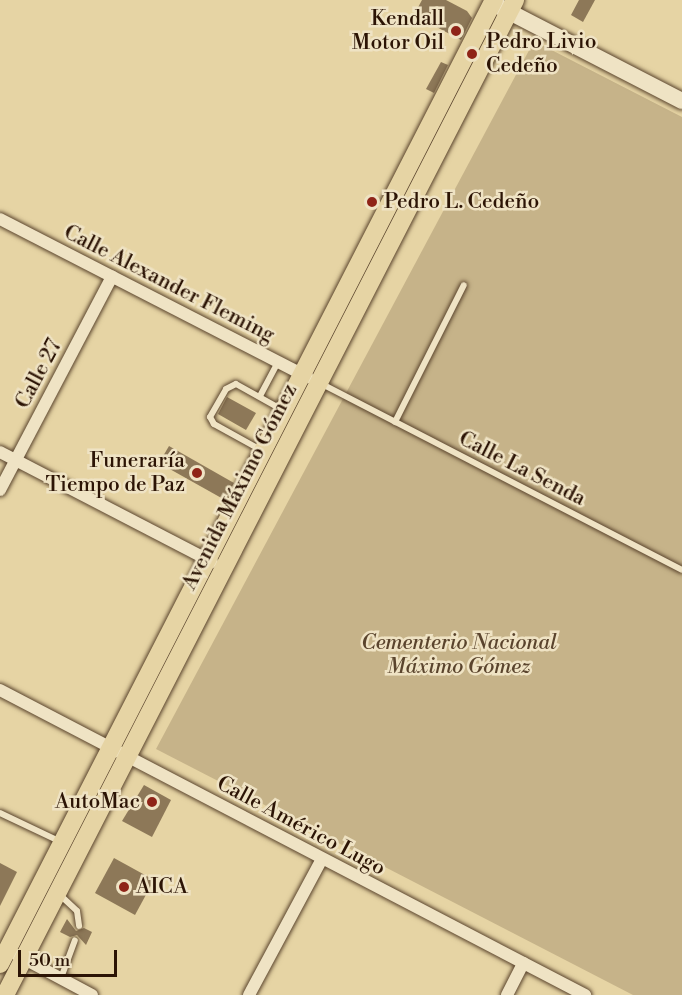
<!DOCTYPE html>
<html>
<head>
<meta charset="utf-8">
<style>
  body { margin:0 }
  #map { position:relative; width:682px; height:995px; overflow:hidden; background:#e6d4a4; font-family:"Libre Bodoni",serif }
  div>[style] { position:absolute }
  .green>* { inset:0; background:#c6b389 }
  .building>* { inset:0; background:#8d7858 }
  .roads { filter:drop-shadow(0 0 2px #5a442d) drop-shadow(0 0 2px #5a442d) }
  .lane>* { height:6px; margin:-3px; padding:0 3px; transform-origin:3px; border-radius:3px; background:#efe3c4 }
  .street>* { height:12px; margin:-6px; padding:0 6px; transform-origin:6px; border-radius:6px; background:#efe3c4 }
  .secondary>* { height:16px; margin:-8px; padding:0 8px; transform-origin:8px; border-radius:8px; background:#efe3c4 }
  .primary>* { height:18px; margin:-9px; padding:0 9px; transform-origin:9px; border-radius:9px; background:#e6d4a4 }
  .dots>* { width:16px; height:16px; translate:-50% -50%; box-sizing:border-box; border:3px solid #efe3c4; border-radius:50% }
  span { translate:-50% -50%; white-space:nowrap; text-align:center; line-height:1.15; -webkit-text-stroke:5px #efe3c4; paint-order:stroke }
  .poi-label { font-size:21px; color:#2c1405 }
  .right { translate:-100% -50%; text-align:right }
  .left { translate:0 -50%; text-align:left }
  .street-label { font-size:21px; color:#2c1405 }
  .park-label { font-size:21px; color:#5a442d; font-style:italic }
  .scale { position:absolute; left:18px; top:950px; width:99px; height:27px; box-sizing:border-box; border:3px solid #2c1405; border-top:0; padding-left:8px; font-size:18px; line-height:21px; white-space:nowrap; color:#2c1405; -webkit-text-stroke:4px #efe3c4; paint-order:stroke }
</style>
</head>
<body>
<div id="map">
  <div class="green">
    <i style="clip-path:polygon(534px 41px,682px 117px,682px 995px,633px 995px,156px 749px)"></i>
  </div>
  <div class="building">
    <i style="clip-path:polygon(422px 0,446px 0,467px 11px,472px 18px,461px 40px,414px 15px)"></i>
    <i style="clip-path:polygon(579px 0,595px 0,583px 22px,571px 15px)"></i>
    <i style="clip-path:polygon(441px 62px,448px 65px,434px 93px,426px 89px)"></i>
    <i style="clip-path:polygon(227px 397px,256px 413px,246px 430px,218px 414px)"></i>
    <i style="clip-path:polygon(169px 446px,234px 483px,225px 500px,159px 463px)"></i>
    <i style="clip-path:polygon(144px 785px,171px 800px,152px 837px,122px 821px)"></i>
    <i style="clip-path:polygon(114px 858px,154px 880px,135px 915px,95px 893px)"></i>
    <i style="clip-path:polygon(0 863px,17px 872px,0 906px)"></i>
    <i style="clip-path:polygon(67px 919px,76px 931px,84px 928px,92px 932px,86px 945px,77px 935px,70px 937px,60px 932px)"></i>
  </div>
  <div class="roads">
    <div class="lane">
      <i style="left:320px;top:383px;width:407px;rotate:27.3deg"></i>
      <i style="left:260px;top:396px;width:38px;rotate:-62deg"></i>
      <i style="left:395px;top:422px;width:153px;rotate:-63.3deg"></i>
      <i style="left:261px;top:450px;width:54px;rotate:-151deg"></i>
      <i style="left:214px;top:424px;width:8px;rotate:-120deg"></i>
      <i style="left:210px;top:417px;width:32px;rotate:-60deg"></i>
      <i style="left:226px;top:389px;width:11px;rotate:-27deg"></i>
      <i style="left:236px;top:384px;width:51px;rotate:29.1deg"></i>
      <i style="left:0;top:813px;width:65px;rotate:25.4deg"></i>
      <i style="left:60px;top:895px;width:23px;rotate:43deg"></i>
      <i style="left:77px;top:911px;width:15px;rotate:82deg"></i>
      <i style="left:61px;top:978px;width:40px;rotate:-69.8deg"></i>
    </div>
    <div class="street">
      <i style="left:0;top:219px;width:346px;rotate:27.2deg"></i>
      <i style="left:0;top:452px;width:239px;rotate:27.4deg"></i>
      <i style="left:0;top:490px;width:241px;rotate:-62.3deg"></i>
      <i style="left:0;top:690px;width:660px;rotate:27.54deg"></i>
      <i style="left:17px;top:955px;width:85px;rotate:28.1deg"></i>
      <i style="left:249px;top:995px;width:154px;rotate:-61.8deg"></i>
      <i style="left:507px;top:995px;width:36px;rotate:-63deg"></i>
    </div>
    <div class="secondary">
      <i style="left:498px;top:6px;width:207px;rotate:27.3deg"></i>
    </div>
    <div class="primary">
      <i style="left:0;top:964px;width:1083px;rotate:-62.87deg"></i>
      <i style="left:5px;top:995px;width:1118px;rotate:-62.86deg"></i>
    </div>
  </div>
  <div class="dots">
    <i style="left:456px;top:31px;background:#8f2418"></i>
    <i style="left:472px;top:54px;background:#8f2418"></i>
    <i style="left:372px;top:202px;background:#8f2418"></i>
    <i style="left:197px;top:473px;background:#8f2418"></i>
    <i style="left:152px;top:802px;background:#8f2418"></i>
    <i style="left:124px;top:887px;background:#8f2418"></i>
  </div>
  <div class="poi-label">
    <span class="right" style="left:444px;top:31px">Kendall<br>Motor Oil</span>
    <span class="left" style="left:486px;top:54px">Pedro Livio<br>Cedeño</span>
    <span class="left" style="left:384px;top:202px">Pedro L. Cedeño</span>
    <span class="right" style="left:185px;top:473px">Funeraría<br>Tiempo de Paz</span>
    <span class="right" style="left:140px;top:802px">AutoMac</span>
    <span class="left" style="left:136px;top:887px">AICA</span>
  </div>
  <div class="street-label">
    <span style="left:169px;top:284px;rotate:27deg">Calle Alexander Fleming</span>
    <span style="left:39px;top:374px;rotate:-62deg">Calle 27</span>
    <span style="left:522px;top:469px;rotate:27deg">Calle La Senda</span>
    <span style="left:240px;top:487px;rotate:-63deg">Avenida Máximo Gómez</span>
    <span style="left:301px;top:826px;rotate:28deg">Calle Américo Lugo</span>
  </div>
  <div class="park-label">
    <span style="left:459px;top:655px">Cementerio Nacional<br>Máximo Gómez</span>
  </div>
  <div class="scale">50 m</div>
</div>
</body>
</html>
